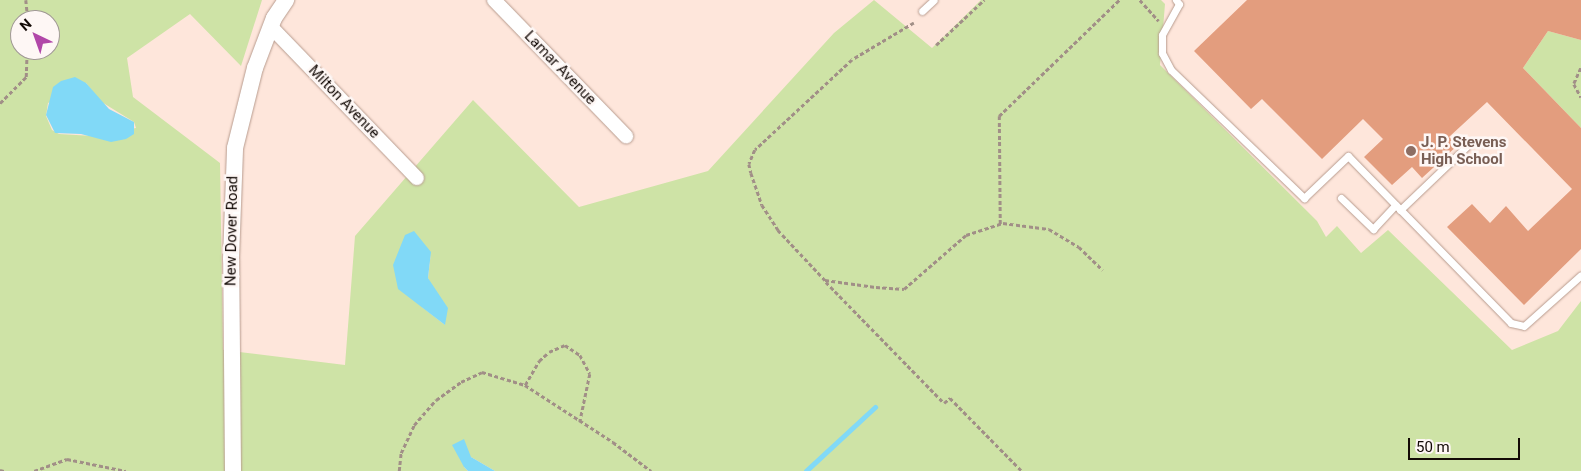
<!DOCTYPE html>
<html>
<head>
<meta charset="utf-8">
<style>
  body { margin:0 }
  #map { position:relative; width:1581px; height:471px; overflow:hidden; background:#fee6db; font-family:Roboto,sans-serif }
  div>[style] { position:absolute }
  .green>* { inset:0; background:#cee3a6 }
  .water>* { inset:0; background:#81d9f7 }
  .stream>* { height:4.5px; margin:-2.25px; padding:0 2.25px; transform-origin:2.25px; border-radius:2.25px; background:#81d9f7 }
  .building>* { inset:0; background:#e39d7e }
  .path>* { height:2.5px; margin-top:-1.25px; transform-origin:0; background:repeating-linear-gradient(90deg,#a18f87 0 4px,transparent 0 6.5px) }
  .roads { filter:drop-shadow(0 0 1px #b89c8f) drop-shadow(0 0 1px #b89c8f) }
  .service>* { height:7px; margin:-3.5px; padding:0 3.5px; transform-origin:3.5px; border-radius:3.5px; background:#fff }
  .minor>* { height:14px; margin:-7px; padding:0 7px; transform-origin:7px; border-radius:7px; background:#fff }
  .tertiary>* { height:16px; margin:-8px; padding:0 8px; transform-origin:8px; border-radius:8px; background:#fff }
  .dots>* { width:14px; height:14px; translate:-50% -50%; box-sizing:border-box; border:2px solid #fef7f5; border-radius:50% }
  span { translate:-50% -50%; white-space:nowrap; text-align:center; line-height:1.15; -webkit-text-stroke:5px #fef7f5; paint-order:stroke }
  .street-label { font-size:15px; color:#130a06 }
  .education-label { font-size:15px; color:#785e54; font-weight:700 }
  .left { translate:0 -50%; text-align:left }
  .north { position:absolute; left:10px; top:10px; width:50px; height:50px; box-sizing:border-box; background:#fef7f5; border:1px solid #a09895; border-radius:50%; rotate:318deg; font-size:14px; font-weight:700; line-height:20px; text-align:center; color:#130a06 }
  .north::after { content:''; display:block; margin:auto; width:18px; height:22px; background:#b147a8; clip-path:polygon(50% 0,100% 100%,50% 72%,0 100%) }
  .scale { position:absolute; left:1408px; top:438px; width:112px; height:22px; box-sizing:border-box; border:2px solid #130a06; border-top:0; padding-left:6px; font-size:15px; line-height:18px; white-space:nowrap; color:#130a06; -webkit-text-stroke:4px #fef7f5; paint-order:stroke }
</style>
</head>
<body>
<div id="map">
  <div class="green">
    <i style="clip-path:polygon(evenodd,0 0,262px 0,241px 66px,190px 14px,127px 58px,133px 97px,220px 163px,223px 350px,345px 365px,355px 236px,473px 100px,579px 207px,708px 171px,834px 33px,874px 0,932px 48px,981px 0,1161px 0,1165px 4px,1160px 65px,1317px 221px,1326px 237px,1337px 226px,1361px 253px,1388px 230px,1512px 350px,1558px 331px,1581px 301px,1581px 471px,495px 471px,471px 457px,464px 467px,468px 471px,0 471px,0 0,20px 20px,50px 20px,50px 50px,20px 50px,20px 20px,0 0,86px 83px,100px 101px,134px 122px,136px 128px,93px 136px,59px 134px,52px 130px,46px 116px,48px 103px,86px 83px,0 0,431px 252px,428px 278px,445px 325px,422px 307px,431px 252px)"></i>
    <i style="clip-path:polygon(1548px 31px,1581px 40px,1581px 128px,1523px 68px)"></i>
  </div>
  <div class="water">
    <i style="clip-path:polygon(75px 77px,86px 83px,109px 109px,134px 122px,134px 134px,126px 139px,111px 142px,81px 134px,55px 133px,46px 115px,53px 87px,61px 81px)"></i>
    <i style="clip-path:polygon(414px 231px,431px 252px,428px 278px,448px 308px,445px 325px,398px 289px,393px 265px,405px 235px)"></i>
    <i style="clip-path:polygon(464px 439px,471px 457px,495px 471px,468px 471px,464px 467px,452px 445px)"></i>
  </div>
  <div class="stream">
    <i style="left:806px;top:471px;width:94px;rotate:-42.8deg"></i>
  </div>
  <div class="building">
    <i style="clip-path:polygon(1247px 0,1581px 0,1581px 40px,1548px 31px,1523px 68px,1581px 128px,1581px 249px,1524px 305px,1447px 227px,1472px 204px,1490px 223px,1506px 206px,1528px 231px,1572px 189px,1487px 102px,1449px 137px,1458px 145px,1422px 178px,1412px 167px,1392px 185px,1364px 157px,1383px 139px,1363px 119px,1322px 159px,1262px 99px,1251px 109px,1194px 51px)"></i>
  </div>
  <div class="path">
    <i style="left:26px;top:0;width:20px;rotate:84deg"></i>
    <i style="left:1140px;top:0;width:28px;rotate:48deg"></i>
    <i style="left:914px;top:23px;width:72px;rotate:149.2deg"></i>
    <i style="left:852px;top:60px;width:132px;rotate:137.1deg"></i>
    <i style="left:755px;top:150px;width:15px;rotate:113deg"></i>
    <i style="left:749px;top:164px;width:9px;rotate:77deg"></i>
    <i style="left:751px;top:173px;width:34px;rotate:71deg"></i>
    <i style="left:762px;top:205px;width:30px;rotate:57deg"></i>
    <i style="left:778px;top:230px;width:69px;rotate:46.8deg"></i>
    <i style="left:825px;top:280px;width:51px;rotate:7.8deg"></i>
    <i style="left:876px;top:287px;width:28px;rotate:4deg"></i>
    <i style="left:904px;top:289px;width:82px;rotate:-41.1deg"></i>
    <i style="left:966px;top:235px;width:39px;rotate:-18deg"></i>
    <i style="left:1003px;top:223px;width:46px;rotate:7.4deg"></i>
    <i style="left:1049px;top:229px;width:35px;rotate:31deg"></i>
    <i style="left:1079px;top:247px;width:33px;rotate:44deg"></i>
    <i style="left:936px;top:45px;width:66px;rotate:-43.2deg"></i>
    <i style="left:1581px;top:68px;width:17px;rotate:114deg"></i>
    <i style="left:1574px;top:84px;width:15px;rotate:62deg"></i>
    <i style="left:0;top:103px;width:37px;rotate:-45deg"></i>
    <i style="left:26px;top:77px;width:27px;rotate:-88deg"></i>
    <i style="left:1000px;top:224px;width:108px;rotate:-90.5deg"></i>
    <i style="left:999px;top:116px;width:167px;rotate:-44deg"></i>
    <i style="left:826px;top:282px;width:169px;rotate:45.7deg"></i>
    <i style="left:944px;top:403px;width:8px;rotate:-40deg"></i>
    <i style="left:950px;top:398px;width:103px;rotate:45.4deg"></i>
    <i style="left:525px;top:385px;width:28px;rotate:-60deg"></i>
    <i style="left:539px;top:361px;width:13px;rotate:-42deg"></i>
    <i style="left:549px;top:352px;width:17px;rotate:-24deg"></i>
    <i style="left:565px;top:345px;width:18px;rotate:34deg"></i>
    <i style="left:580px;top:355px;width:21px;rotate:62deg"></i>
    <i style="left:590px;top:374px;width:49px;rotate:101.8deg"></i>
    <i style="left:0;top:470px;width:4px;rotate:14deg"></i>
    <i style="left:34px;top:471px;width:35px;rotate:-20deg"></i>
    <i style="left:67px;top:459px;width:60px;rotate:11.5deg"></i>
    <i style="left:399px;top:471px;width:18px;rotate:-84deg"></i>
    <i style="left:401px;top:453px;width:31px;rotate:-65deg"></i>
    <i style="left:414px;top:425px;width:33px;rotate:-49deg"></i>
    <i style="left:436px;top:400px;width:31px;rotate:-36deg"></i>
    <i style="left:461px;top:382px;width:23px;rotate:-25deg"></i>
    <i style="left:482px;top:372px;width:45px;rotate:16.8deg"></i>
    <i style="left:525px;top:385px;width:105px;rotate:32.9deg"></i>
    <i style="left:613px;top:442px;width:48px;rotate:37.3deg"></i>
  </div>
  <div class="roads">
    <div class="service">
      <i style="left:1176px;top:0;width:5px;rotate:53deg"></i>
      <i style="left:1179px;top:4px;width:35px;rotate:119deg"></i>
      <i style="left:1162px;top:35px;width:18px;rotate:90deg"></i>
      <i style="left:1162px;top:53px;width:19px;rotate:62deg"></i>
      <i style="left:1171px;top:70px;width:185px;rotate:43.9deg"></i>
      <i style="left:1304px;top:198px;width:61px;rotate:-43.7deg"></i>
      <i style="left:1348px;top:156px;width:233px;rotate:45.7deg"></i>
      <i style="left:1511px;top:323px;width:13px;rotate:13deg"></i>
      <i style="left:1524px;top:326px;width:76px;rotate:-41.8deg"></i>
      <i style="left:922px;top:11px;width:16px;rotate:-43deg"></i>
      <i style="left:1341px;top:198px;width:45px;rotate:44.1deg"></i>
      <i style="left:1373px;top:229px;width:33px;rotate:-47deg"></i>
      <i style="left:1400px;top:210px;width:97px;rotate:-43.7deg"></i>
    </div>
    <div class="minor">
      <i style="left:494px;top:0;width:190px;rotate:45.9deg"></i>
      <i style="left:271px;top:27px;width:210px;rotate:46deg"></i>
    </div>
    <div class="tertiary">
      <i style="left:233px;top:471px;width:212px;rotate:-90.5deg"></i>
      <i style="left:231px;top:259px;width:111px;rotate:-87.9deg"></i>
      <i style="left:235px;top:148px;width:82px;rotate:-76deg"></i>
      <i style="left:255px;top:68px;width:53px;rotate:-69.2deg"></i>
      <i style="left:274px;top:18px;width:22px;rotate:-56deg"></i>
    </div>
  </div>
  <div class="dots">
    <i style="left:1411px;top:151px;background:#8d6e63"></i>
  </div>
  <div class="street-label">
    <span style="left:560px;top:68px;rotate:46deg">Lamar Avenue</span>
    <span style="left:344px;top:102px;rotate:46deg">Milton Avenue</span>
    <span style="left:232px;top:231px;rotate:-89deg">New Dover Road</span>
  </div>
  <div class="education-label">
    <span class="left" style="left:1421px;top:151px">J. P. Stevens<br>High School</span>
  </div>
  <div class="north">N</div>
  <div class="scale">50 m</div>
</div>
</body>
</html>
